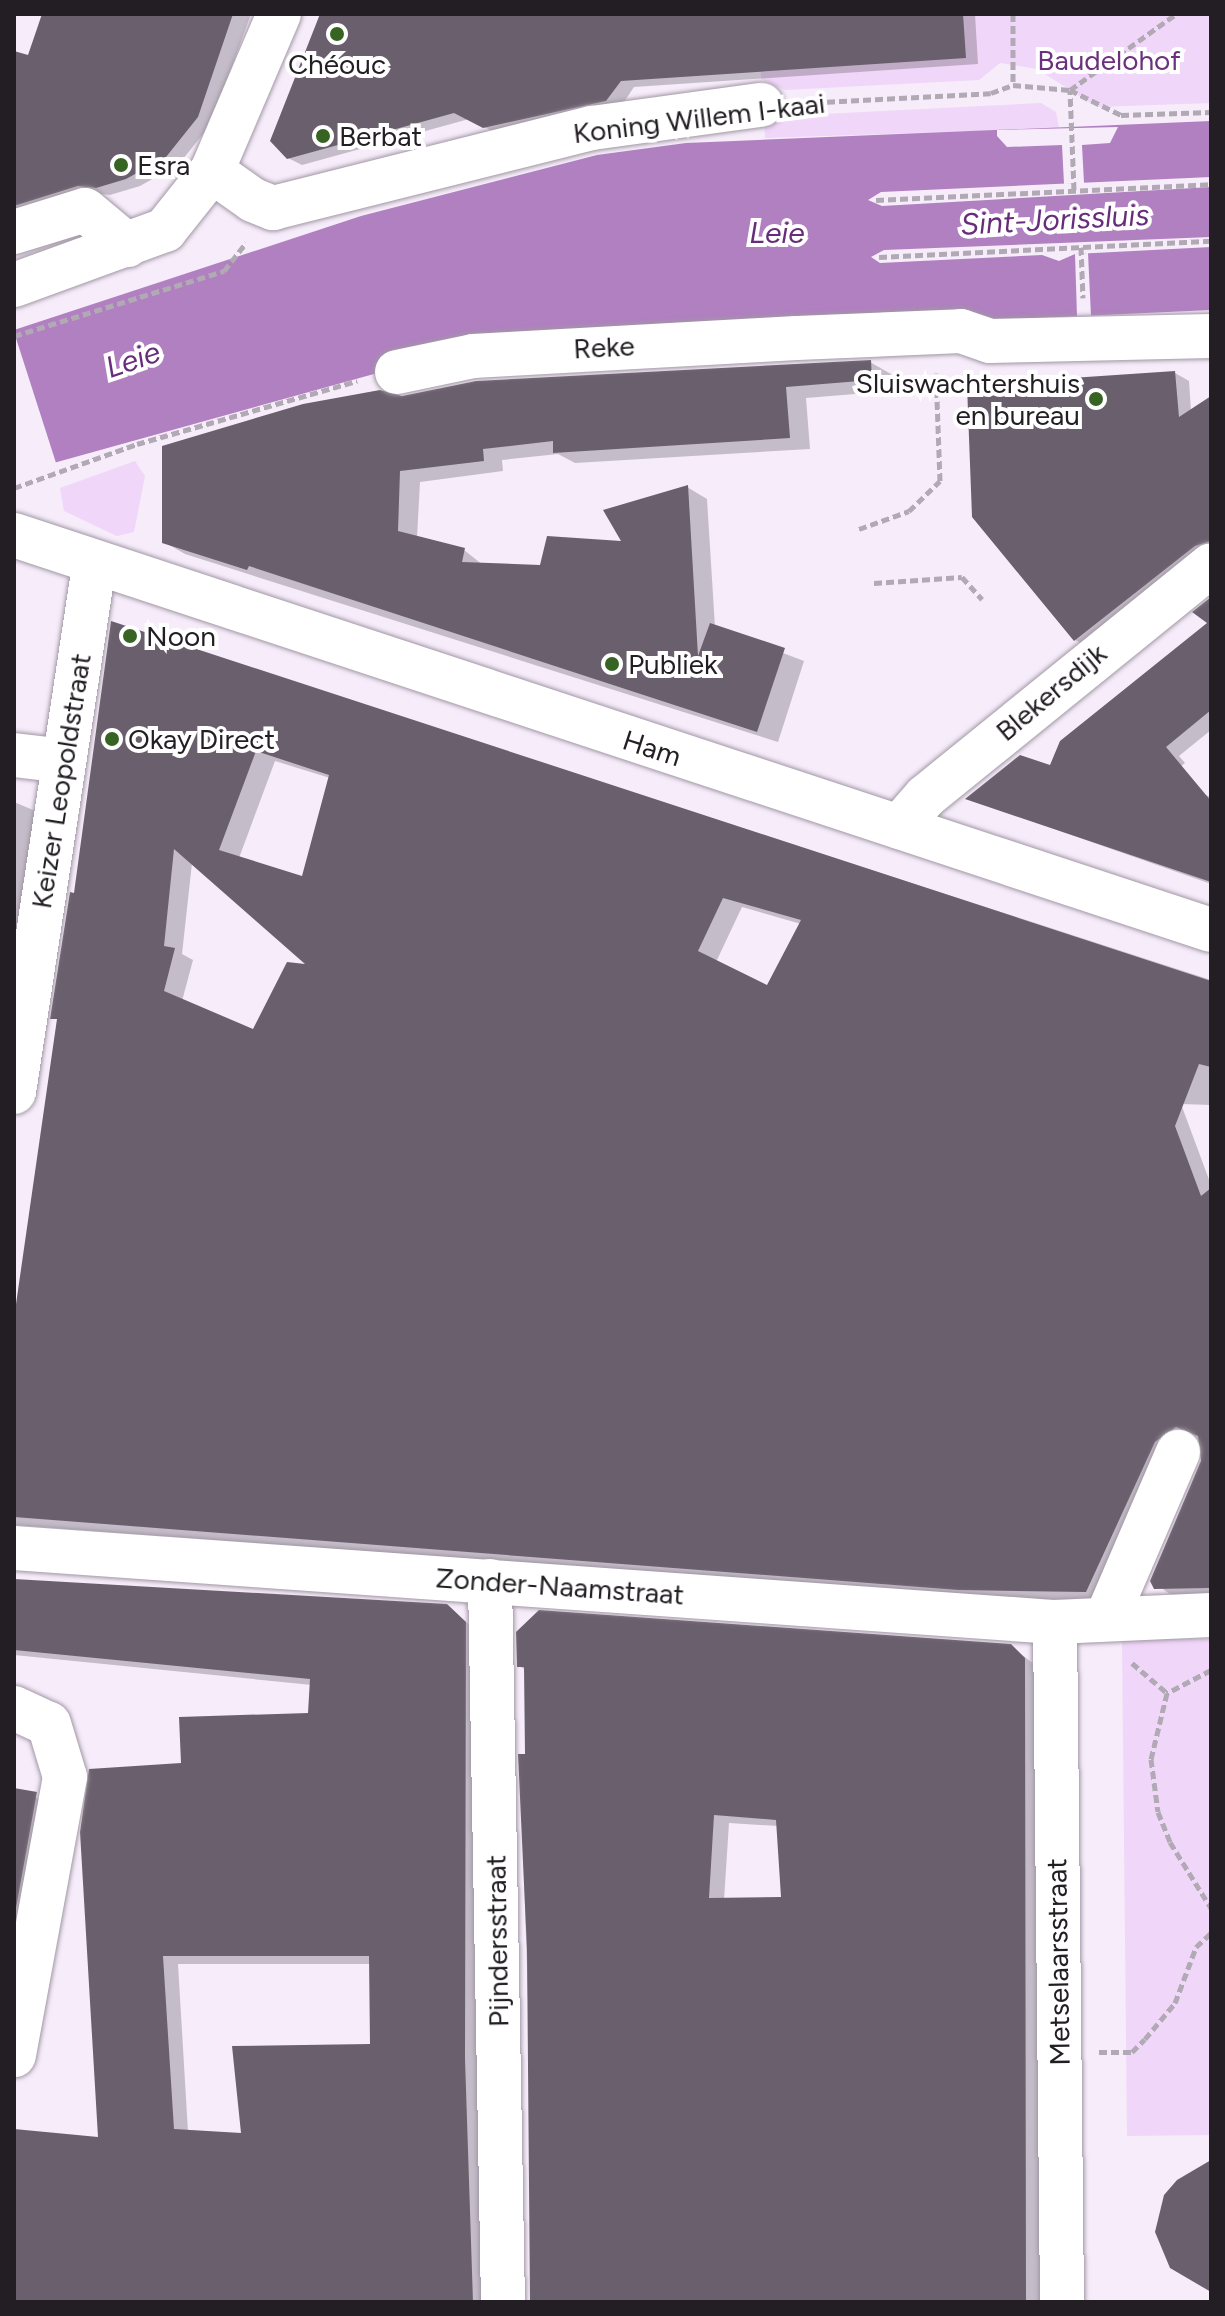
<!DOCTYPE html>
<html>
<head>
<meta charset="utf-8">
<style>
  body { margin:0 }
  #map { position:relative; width:1225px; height:2316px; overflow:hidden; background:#f6ecfa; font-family:Figtree,sans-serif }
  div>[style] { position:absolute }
  .green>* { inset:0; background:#f0d6f9 }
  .water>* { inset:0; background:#b080c0 }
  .pier>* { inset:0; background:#f6ecfa }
  .shadow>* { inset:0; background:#0003 }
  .building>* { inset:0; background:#6a606d }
  .path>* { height:5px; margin-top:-2.5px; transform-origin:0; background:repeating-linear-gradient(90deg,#b1a9b4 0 8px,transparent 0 12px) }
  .roads { filter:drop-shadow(0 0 2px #a197a4) drop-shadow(0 0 2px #a197a4) }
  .street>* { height:44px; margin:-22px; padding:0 22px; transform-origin:22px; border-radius:22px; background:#fff }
  .secondary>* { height:44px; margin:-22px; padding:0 22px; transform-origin:22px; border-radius:22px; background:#fff }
  .dots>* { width:22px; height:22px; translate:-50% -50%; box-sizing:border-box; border:4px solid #fff; border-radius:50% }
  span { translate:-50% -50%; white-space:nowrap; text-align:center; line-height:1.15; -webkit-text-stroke:8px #fff; paint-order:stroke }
  .park-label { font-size:28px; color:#6c317e }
  .poi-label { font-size:28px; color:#221e23 }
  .left { translate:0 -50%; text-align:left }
  .right { translate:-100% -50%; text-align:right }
  .street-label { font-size:28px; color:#221e23 }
  .water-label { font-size:30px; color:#682d7a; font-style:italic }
  .frame { position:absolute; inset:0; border:16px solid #221e23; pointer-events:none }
</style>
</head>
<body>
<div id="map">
  <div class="green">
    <i style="clip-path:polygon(963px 14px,1211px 14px,1211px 103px,1097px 107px,1037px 69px,1000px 63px,979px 80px,785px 90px,761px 79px,761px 71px)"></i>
    <i style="clip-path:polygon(1041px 103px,1056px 112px,1059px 128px,765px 138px,764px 117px)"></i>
    <i style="clip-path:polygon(135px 461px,145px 476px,134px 532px,117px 536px,64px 511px,60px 488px)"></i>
    <i style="clip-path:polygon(1122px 1639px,1211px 1639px,1211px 2135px,1127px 2136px)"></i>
  </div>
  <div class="water">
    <i style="clip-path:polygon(1211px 121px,1211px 177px,881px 192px,868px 200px,882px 206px,1211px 187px,1211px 237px,884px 250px,871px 257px,880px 263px,1042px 255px,1059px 261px,1075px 254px,1211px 247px,1211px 310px,597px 338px,446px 354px,14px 474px,14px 330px,361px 216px,597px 155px,686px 143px)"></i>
  </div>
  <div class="pier">
    <i style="clip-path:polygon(1118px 127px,1110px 143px,1082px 145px,1084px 183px,1064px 184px,1062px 145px,1007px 147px,997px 136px,997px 130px)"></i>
    <i style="clip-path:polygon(1088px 253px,1091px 316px,1077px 316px,1075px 254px)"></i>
    <i style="clip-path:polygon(14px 332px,57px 466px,14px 478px)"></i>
  </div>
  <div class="shadow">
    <i style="clip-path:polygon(44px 14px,251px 14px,211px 124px,179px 164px,140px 186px,110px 195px,92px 193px,14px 220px,14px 53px,29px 57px)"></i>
    <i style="clip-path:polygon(328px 14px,975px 14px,978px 64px,634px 87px,620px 108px,498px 134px,469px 119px,302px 165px,288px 158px)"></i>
    <i style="clip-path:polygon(870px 362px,891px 374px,892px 391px,806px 398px,810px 449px,575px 463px,558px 454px,502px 460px,503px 471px,420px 482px,417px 538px,464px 550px,483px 565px,542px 567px,625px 543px,687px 487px,707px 499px,715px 627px,804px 661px,778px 742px,185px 554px,164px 542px,401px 399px)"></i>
    <i style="clip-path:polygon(1175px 373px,1189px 381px,1191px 411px,1211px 397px,1211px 553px,1090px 648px,1075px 640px)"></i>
    <i style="clip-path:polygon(1211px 600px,1211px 730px,1179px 756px,1185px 763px,1163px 780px,1211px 797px,1211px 884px,969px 799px,1051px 767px,1211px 623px)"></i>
    <i style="clip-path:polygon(evenodd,113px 624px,1211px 980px,1211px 1105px,1181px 1104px,1211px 1185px,1211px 1598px,1175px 1598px,1152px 1581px,1205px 1450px,1196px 1437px,1174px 1453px,1105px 1601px,976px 1597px,14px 1525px,14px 1327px,113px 624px,275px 761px,330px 778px,303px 878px,239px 858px,275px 761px,113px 624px,192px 863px,311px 966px,254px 1032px,182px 1001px,193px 960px,182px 954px,192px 863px,113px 624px,742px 907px,801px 924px,767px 987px,716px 962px,742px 907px)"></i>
    <i style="clip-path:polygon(14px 802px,38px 812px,14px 961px)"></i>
    <i style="clip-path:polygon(evenodd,14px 1581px,446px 1606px,480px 1633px,482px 2302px,14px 2302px,14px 2130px,100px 2139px,183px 1765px,310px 1715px,312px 1685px,14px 1655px,14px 1581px,178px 1964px,371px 1964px,372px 2046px,244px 2136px,188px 2132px,178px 1964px)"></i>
    <i style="clip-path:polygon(evenodd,1011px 1646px,1040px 1669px,1041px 2302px,530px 2302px,530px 2059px,520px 1756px,527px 1756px,526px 1670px,519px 1666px,1011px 1646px,729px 1823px,778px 1826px,783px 1899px,724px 1900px,729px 1823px)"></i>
    <i style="clip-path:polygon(14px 1790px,51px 1803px,14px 2006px)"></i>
  </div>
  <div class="building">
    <i style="clip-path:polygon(42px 14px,233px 14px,198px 117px,166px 157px,126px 179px,96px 188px,78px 186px,14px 206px,14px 51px,28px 55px)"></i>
    <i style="clip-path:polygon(320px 14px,963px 14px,966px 58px,621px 81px,606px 101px,483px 128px,454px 113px,287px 159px,270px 141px)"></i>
    <i style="clip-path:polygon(871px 360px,872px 380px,786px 387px,790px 438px,553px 453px,553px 441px,483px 449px,484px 461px,400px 471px,398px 531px,465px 548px,462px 562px,540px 565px,547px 536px,621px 541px,603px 510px,688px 485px,698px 656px,710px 623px,785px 648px,757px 732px,249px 566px,247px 570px,162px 543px,162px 446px,303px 404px,380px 390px,402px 396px,476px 381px)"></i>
    <i style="clip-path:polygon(1175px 371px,1179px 417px,1211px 396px,1211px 541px,1195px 546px,1074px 641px,972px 517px,967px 385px)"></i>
    <i style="clip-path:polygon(1211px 597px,1211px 710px,1166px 747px,1211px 801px,1211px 882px,965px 799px,1020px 755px,1050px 765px,1060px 741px,1207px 623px,1192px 612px)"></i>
    <i style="clip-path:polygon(evenodd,111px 621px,1211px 981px,1211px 1067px,1199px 1064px,1175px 1126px,1201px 1196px,1211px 1188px,1211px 1588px,1154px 1589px,1150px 1581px,1201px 1461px,1198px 1436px,1176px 1427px,1155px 1442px,1086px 1592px,958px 1590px,14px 1517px,14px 1318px,57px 1019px,50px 1019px,70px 892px,74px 893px,111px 621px,256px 751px,329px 775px,302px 876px,219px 850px,256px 751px,111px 621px,174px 849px,305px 964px,287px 962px,253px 1029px,164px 991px,175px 948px,164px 946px,174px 849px,111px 621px,723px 898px,801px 920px,767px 985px,698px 951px,723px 898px)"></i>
    <i style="clip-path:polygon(evenodd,14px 1579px,447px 1604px,466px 1622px,465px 2059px,473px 2302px,14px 2302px,14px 2129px,98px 2137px,80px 1832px,89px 1769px,181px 1763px,179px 1717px,308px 1713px,310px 1679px,14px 1650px,14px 1579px,163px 1956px,369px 1956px,370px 2044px,232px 2046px,241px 2133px,174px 2129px,163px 1956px)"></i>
    <i style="clip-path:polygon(evenodd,539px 1610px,1011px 1644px,1025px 1658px,1026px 2302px,530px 2302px,527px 1949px,518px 1754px,525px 1754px,524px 1667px,517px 1667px,516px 1632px,539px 1610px,714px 1815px,776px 1820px,781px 1897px,709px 1898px,714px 1815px)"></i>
    <i style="clip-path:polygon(14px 1788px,37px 1792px,15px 1914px,14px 1913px)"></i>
    <i style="clip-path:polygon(1211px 2160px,1211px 2292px,1170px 2268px,1155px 2232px,1164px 2195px,1177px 2180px)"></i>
  </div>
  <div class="path">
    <i style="left:1013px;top:14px;width:71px;rotate:90deg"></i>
    <i style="left:803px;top:103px;width:188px;rotate:-3deg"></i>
    <i style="left:991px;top:93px;width:23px;rotate:-20deg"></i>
    <i style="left:1013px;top:85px;width:57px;rotate:5deg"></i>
    <i style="left:1070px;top:90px;width:130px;rotate:-35.6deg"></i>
    <i style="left:1074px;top:190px;width:100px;rotate:-92.3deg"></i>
    <i style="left:1070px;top:90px;width:57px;rotate:26.1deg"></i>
    <i style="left:1121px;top:115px;width:90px;rotate:-1.9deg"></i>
    <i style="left:876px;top:200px;width:335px;rotate:-2.7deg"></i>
    <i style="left:1081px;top:247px;width:51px;rotate:87.8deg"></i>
    <i style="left:879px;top:257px;width:332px;rotate:-2.8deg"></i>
    <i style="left:14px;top:336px;width:220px;rotate:-17.2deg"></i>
    <i style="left:224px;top:271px;width:36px;rotate:-52deg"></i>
    <i style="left:14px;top:488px;width:131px;rotate:-19.7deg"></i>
    <i style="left:137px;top:444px;width:229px;rotate:-16deg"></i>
    <i style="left:859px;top:529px;width:53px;rotate:-19.8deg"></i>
    <i style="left:909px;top:511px;width:43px;rotate:-44.1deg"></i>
    <i style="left:940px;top:481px;width:108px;rotate:-92.1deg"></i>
    <i style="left:874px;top:583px;width:88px;rotate:-3.9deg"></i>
    <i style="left:962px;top:577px;width:30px;rotate:48deg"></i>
    <i style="left:1132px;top:1663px;width:46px;rotate:40.6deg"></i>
    <i style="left:1211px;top:1670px;width:50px;rotate:152.4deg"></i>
    <i style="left:1167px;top:1693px;width:68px;rotate:103.6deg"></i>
    <i style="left:1151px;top:1759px;width:53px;rotate:82.5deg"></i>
    <i style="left:1158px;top:1812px;width:32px;rotate:68deg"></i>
    <i style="left:1170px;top:1842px;width:78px;rotate:58.2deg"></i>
    <i style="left:1099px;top:2052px;width:33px"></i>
    <i style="left:1132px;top:2052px;width:18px;rotate:-45deg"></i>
    <i style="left:1145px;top:2039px;width:47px;rotate:-50.2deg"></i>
    <i style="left:1175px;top:2003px;width:60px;rotate:-69.4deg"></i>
    <i style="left:1196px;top:1947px;width:21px;rotate:-43deg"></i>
  </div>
  <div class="roads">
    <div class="street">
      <i style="left:212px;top:171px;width:50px;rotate:35.3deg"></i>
      <i style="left:253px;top:200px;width:22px;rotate:22deg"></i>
      <i style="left:273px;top:208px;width:329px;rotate:-14.1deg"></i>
      <i style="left:592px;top:128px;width:171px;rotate:-7.8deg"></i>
      <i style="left:14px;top:232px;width:74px;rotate:-17.2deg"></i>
      <i style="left:85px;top:210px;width:55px;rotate:39.8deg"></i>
      <i style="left:397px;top:372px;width:78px;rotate:-11.9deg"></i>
      <i style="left:473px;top:356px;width:324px;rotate:-3.2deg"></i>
      <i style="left:797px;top:338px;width:164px;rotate:-2.4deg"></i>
      <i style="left:961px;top:331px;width:31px;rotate:19deg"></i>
      <i style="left:990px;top:341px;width:221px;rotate:-1.3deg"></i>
      <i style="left:14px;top:535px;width:1260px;rotate:18.26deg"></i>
      <i style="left:14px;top:755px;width:50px;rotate:6.8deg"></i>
      <i style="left:899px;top:827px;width:40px;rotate:-49deg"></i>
      <i style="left:925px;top:797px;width:368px;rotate:-39deg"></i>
      <i style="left:14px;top:1092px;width:532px;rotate:-81.35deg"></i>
      <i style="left:14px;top:1548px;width:1044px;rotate:4.07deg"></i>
      <i style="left:1055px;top:1622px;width:156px;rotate:-2.6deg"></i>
      <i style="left:490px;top:1581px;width:721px;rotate:88.97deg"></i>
      <i style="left:1107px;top:1617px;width:180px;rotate:-66.7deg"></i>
      <i style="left:1055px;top:1622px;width:680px;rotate:89.41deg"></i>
      <i style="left:14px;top:1708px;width:38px;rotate:25deg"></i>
      <i style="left:49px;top:1724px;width:55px;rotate:73.2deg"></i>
      <i style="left:65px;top:1777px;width:283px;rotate:100.4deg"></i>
    </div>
    <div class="secondary">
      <i style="left:14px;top:285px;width:161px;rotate:-20deg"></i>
      <i style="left:165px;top:230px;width:75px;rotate:-51.5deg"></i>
      <i style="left:212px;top:171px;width:171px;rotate:-66.9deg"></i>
    </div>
  </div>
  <div class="dots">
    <i style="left:337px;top:34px;background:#376423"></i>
    <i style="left:323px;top:136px;background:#376423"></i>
    <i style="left:121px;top:165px;background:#376423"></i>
    <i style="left:1096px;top:399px;background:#376423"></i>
    <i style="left:130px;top:636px;background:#376423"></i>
    <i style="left:612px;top:664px;background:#376423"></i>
    <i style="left:112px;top:739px;background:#376423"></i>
  </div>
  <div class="park-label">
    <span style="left:1109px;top:60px">Baudelohof</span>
  </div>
  <div class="poi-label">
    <span style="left:337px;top:64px">Chéouc</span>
    <span class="left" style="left:339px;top:136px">Berbat</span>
    <span class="left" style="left:137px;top:165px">Esra</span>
    <span class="right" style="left:1080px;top:399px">Sluiswachtershuis<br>en bureau</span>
    <span class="left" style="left:146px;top:636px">Noon</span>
    <span class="left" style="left:628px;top:664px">Publiek</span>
    <span class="left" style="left:128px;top:739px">Okay Direct</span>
  </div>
  <div class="street-label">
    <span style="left:699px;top:118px;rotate:-7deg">Koning Willem I-kaai</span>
    <span style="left:604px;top:347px;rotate:-3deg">Reke</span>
    <span style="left:1051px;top:692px;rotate:-40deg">Blekersdijk</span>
    <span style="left:652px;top:748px;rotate:18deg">Ham</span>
    <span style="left:61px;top:781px;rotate:-81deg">Keizer Leopoldstraat</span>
    <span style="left:560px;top:1586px;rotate:4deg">Zonder-Naamstraat</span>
    <span style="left:497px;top:1941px;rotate:-91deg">Pijndersstraat</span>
    <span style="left:1058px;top:1962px;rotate:-91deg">Metselaarsstraat</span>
  </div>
  <div class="water-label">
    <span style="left:1055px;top:220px;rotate:-3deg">Sint-Jorissluis</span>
    <span style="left:777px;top:233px">Leie</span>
    <span style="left:133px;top:360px;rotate:-19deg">Leie</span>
  </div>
  <div class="frame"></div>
</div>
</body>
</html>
